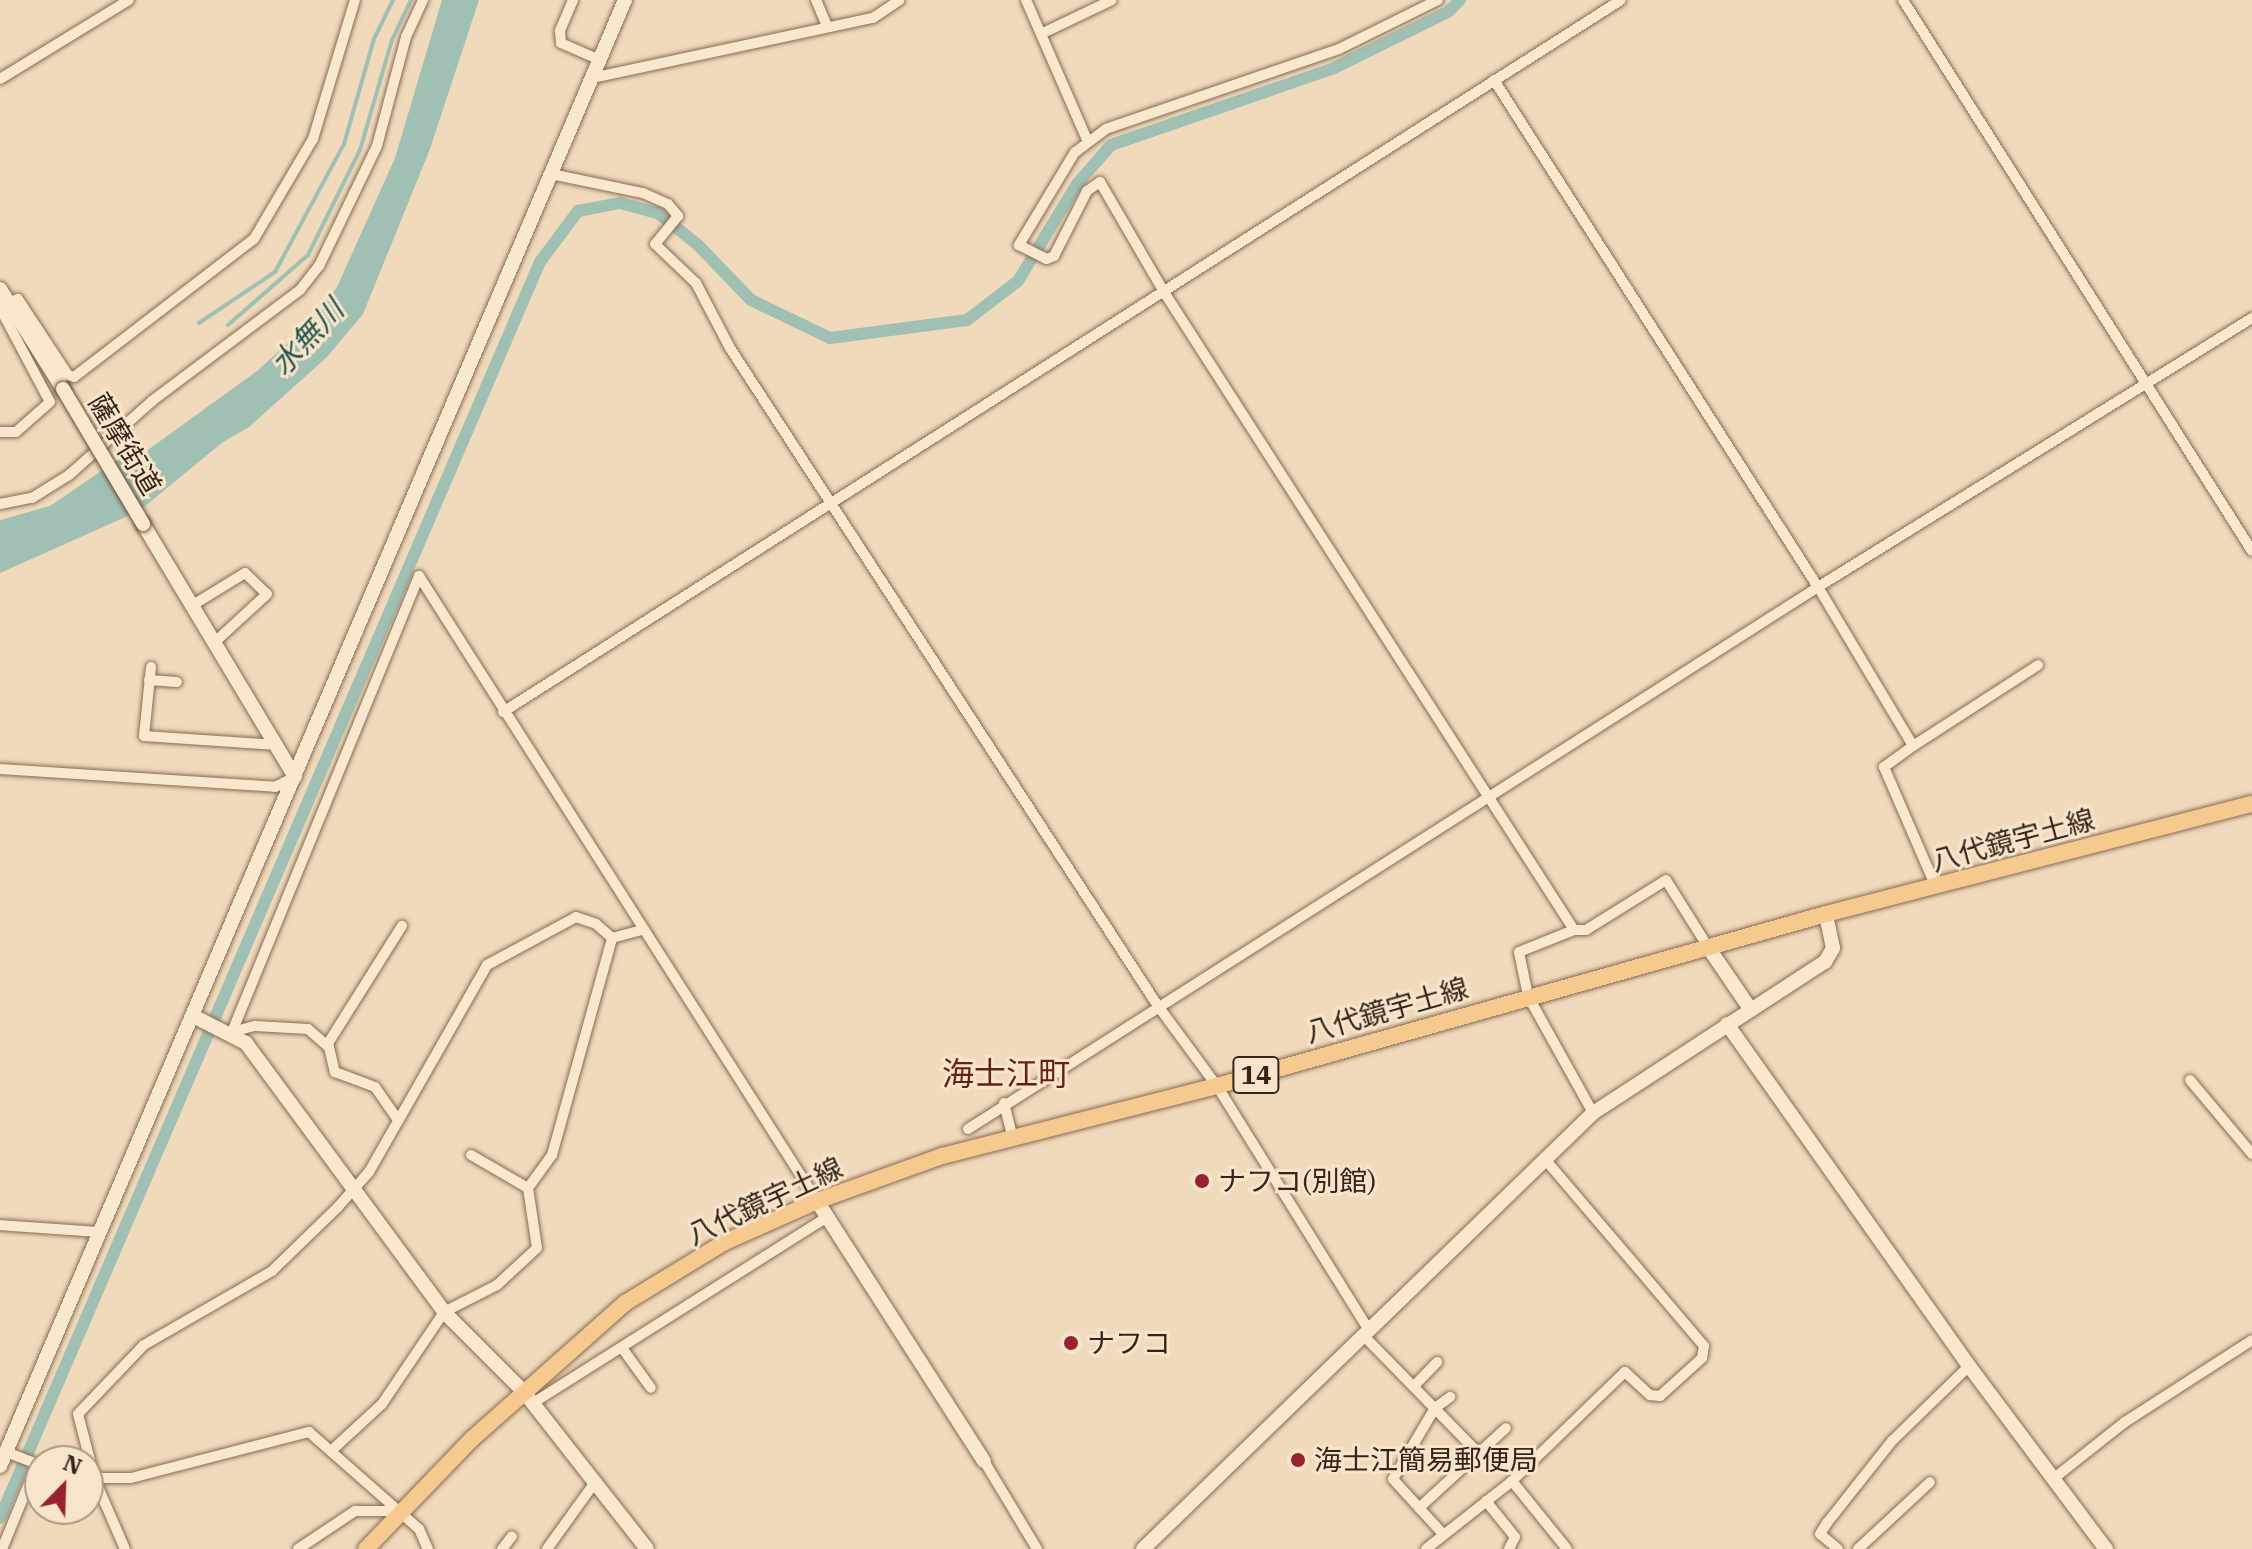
<!DOCTYPE html>
<html>
<head>
<meta charset="utf-8">
<style>
  body { margin:0 }
  #map { position:relative; width:2252px; height:1549px; overflow:hidden; background:#f0dabb; font-family:"IBM Plex Serif","Noto Sans JP",serif }
  div>[style] { position:absolute }
  .water>* { inset:0; background:#a0c0b3 }
  .stream>* { height:4px; margin:-2px; padding:0 2px; transform-origin:2px; border-radius:2px; background:#a0c0b3 }
  .canal>* { height:12px; margin:-6px; padding:0 6px; transform-origin:6px; border-radius:6px; background:#a0c0b3 }
  .roads { filter:drop-shadow(0 0 2px #876a54) drop-shadow(0 0 2px #876a54) }
  .street>* { height:10px; margin:-5px; padding:0 5px; transform-origin:5px; border-radius:5px; background:#fae8ce }
  .secondary>* { height:14px; margin:-7px; padding:0 7px; transform-origin:7px; border-radius:7px; background:#fae8ce }
  .primary>* { height:16px; margin:-8px; padding:0 8px; transform-origin:8px; border-radius:8px; background:#f6ca8f }
  .bridges { filter:drop-shadow(0 0 2px #694b38) drop-shadow(0 0 2px #694b38) }
  .secondary-bridge>* { height:14px; margin:-7px; padding:0 7px; transform-origin:7px; border-radius:7px; background:#fae8ce }
  .dots>* { width:22px; height:22px; translate:-50% -50%; box-sizing:border-box; border:4px solid #f7e5cb; border-radius:50% }
  span { translate:-50% -50%; white-space:nowrap; text-align:center; line-height:1.15; -webkit-text-stroke:6px #f7e5cb; paint-order:stroke }
  .shield-label span { padding:2px 6px; background:#f7e5cb; border:2px solid; border-radius:6px; -webkit-text-stroke-width:0 }
  .shield-label { font-size:26px; color:#36241a; font-weight:700 }
  .street-label { font-size:28px; color:#36241a }
  .poi-label { font-size:28px; color:#36241a }
  .left { translate:0 -50%; text-align:left }
  .water-label { font-size:30px; color:#28564e; font-style:italic }
  .quarter-label { font-size:32px; color:#641f17 }
  .north { position:absolute; left:24px; top:1445px; width:80px; height:80px; box-sizing:border-box; background:#f7e5cb; border:2px solid #aa9884; border-radius:50%; rotate:23deg; font-size:22px; font-weight:700; line-height:32px; text-align:center; color:#36241a }
  .north::after { content:''; display:block; margin:auto; width:28px; height:36px; background:#992230; clip-path:polygon(50% 0,100% 100%,50% 72%,0 100%) }
</style>
</head>
<body>
<div id="map">
  <div class="water">
    <i style="clip-path:polygon(442px 0,479px 0,430px 149px,363px 314px,327px 357px,249px 427px,223px 442px,139px 511px,0 573px,0 520px,50px 506px,116px 461px,145px 452px,257px 371px,315px 318px,337px 287px,395px 158px)"></i>
  </div>
  <div class="stream">
    <i style="left:199px;top:323px;width:92px;rotate:-33.9deg"></i>
    <i style="left:275px;top:272px;width:145px;rotate:-61.7deg"></i>
    <i style="left:344px;top:144px;width:109px;rotate:-74.1deg"></i>
    <i style="left:374px;top:39px;width:43px;rotate:-64deg"></i>
    <i style="left:228px;top:325px;width:106px;rotate:-41.2deg"></i>
    <i style="left:308px;top:255px;width:117px;rotate:-63.7deg"></i>
    <i style="left:360px;top:150px;width:115px;rotate:-73.8deg"></i>
    <i style="left:392px;top:40px;width:44px;rotate:-64.6deg"></i>
  </div>
  <div class="canal">
    <i style="left:0;top:1518px;width:1367px;rotate:-66.74deg"></i>
    <i style="left:540px;top:262px;width:64px;rotate:-53.3deg"></i>
    <i style="left:578px;top:211px;width:43px;rotate:-10.8deg"></i>
    <i style="left:620px;top:203px;width:39px;rotate:15deg"></i>
    <i style="left:658px;top:213px;width:51px;rotate:38.7deg"></i>
    <i style="left:698px;top:245px;width:76px;rotate:46.1deg"></i>
    <i style="left:751px;top:300px;width:88px;rotate:25.7deg"></i>
    <i style="left:830px;top:338px;width:138px;rotate:-7.5deg"></i>
    <i style="left:967px;top:320px;width:64px;rotate:-37.4deg"></i>
    <i style="left:1018px;top:281px;width:114px;rotate:-58.7deg"></i>
    <i style="left:1077px;top:184px;width:52px;rotate:-48.9deg"></i>
    <i style="left:1111px;top:145px;width:236px;rotate:-19deg"></i>
    <i style="left:1334px;top:68px;width:127px;rotate:-26.2deg"></i>
    <i style="left:1448px;top:12px;width:17px;rotate:-45deg"></i>
  </div>
  <div class="roads">
    <div class="street">
      <i style="left:573px;top:0;width:34px;rotate:113deg"></i>
      <i style="left:560px;top:31px;width:12px;rotate:85deg"></i>
      <i style="left:561px;top:43px;width:43px;rotate:23.6deg"></i>
      <i style="left:816px;top:0;width:26px;rotate:67deg"></i>
      <i style="left:1026px;top:0;width:155px;rotate:66.4deg"></i>
      <i style="left:1438px;top:0;width:110px;rotate:153.7deg"></i>
      <i style="left:1339px;top:49px;width:246px;rotate:161.1deg"></i>
      <i style="left:1106px;top:129px;width:39px;rotate:143deg"></i>
      <i style="left:1075px;top:152px;width:109px;rotate:121.1deg"></i>
      <i style="left:1019px;top:245px;width:31px;rotate:27deg"></i>
      <i style="left:1047px;top:259px;width:8px;rotate:-23deg"></i>
      <i style="left:1054px;top:256px;width:73px;rotate:-63.1deg"></i>
      <i style="left:1087px;top:191px;width:16px;rotate:-35deg"></i>
      <i style="left:1100px;top:182px;width:127px;rotate:59.8deg"></i>
      <i style="left:1164px;top:292px;width:758px;rotate:57.27deg"></i>
      <i style="left:1574px;top:930px;width:59px;rotate:158.2deg"></i>
      <i style="left:1519px;top:952px;width:45px;rotate:78.4deg"></i>
      <i style="left:1528px;top:996px;width:134px;rotate:60.9deg"></i>
      <i style="left:1903px;top:0;width:652px;rotate:57.65deg"></i>
      <i style="left:1043px;top:33px;width:76px;rotate:-25.6deg"></i>
      <i style="left:592px;top:78px;width:287px;rotate:-12.1deg"></i>
      <i style="left:873px;top:18px;width:32px;rotate:-34deg"></i>
      <i style="left:0;top:79px;width:151px;rotate:-31.5deg"></i>
      <i style="left:1494px;top:80px;width:602px;rotate:57.42deg"></i>
      <i style="left:1818px;top:587px;width:185px;rotate:59.1deg"></i>
      <i style="left:1913px;top:746px;width:36px;rotate:144deg"></i>
      <i style="left:1884px;top:767px;width:131px;rotate:66.6deg"></i>
      <i style="left:551px;top:174px;width:94px;rotate:11.7deg"></i>
      <i style="left:643px;top:193px;width:27px;rotate:24deg"></i>
      <i style="left:668px;top:204px;width:16px;rotate:50deg"></i>
      <i style="left:678px;top:216px;width:36px;rotate:129deg"></i>
      <i style="left:655px;top:244px;width:57px;rotate:43.6deg"></i>
      <i style="left:696px;top:283px;width:73px;rotate:62.4deg"></i>
      <i style="left:730px;top:348px;width:785px;rotate:56.96deg"></i>
      <i style="left:1158px;top:1006px;width:99px;rotate:53.6deg"></i>
      <i style="left:1217px;top:1086px;width:286px;rotate:58.1deg"></i>
      <i style="left:0;top:306px;width:19px;rotate:-21deg"></i>
      <i style="left:18px;top:299px;width:91px;rotate:56.7deg"></i>
      <i style="left:68px;top:375px;width:6px;rotate:18deg"></i>
      <i style="left:74px;top:377px;width:227px;rotate:-37.5deg"></i>
      <i style="left:254px;top:239px;width:116px;rotate:-59.5deg"></i>
      <i style="left:313px;top:139px;width:145px;rotate:-73.2deg"></i>
      <i style="left:0;top:308px;width:106px;rotate:62deg"></i>
      <i style="left:50px;top:402px;width:45px;rotate:138.6deg"></i>
      <i style="left:16px;top:432px;width:16px;rotate:180deg"></i>
      <i style="left:0;top:504px;width:33px;rotate:-11deg"></i>
      <i style="left:32px;top:498px;width:44px;rotate:-31.9deg"></i>
      <i style="left:69px;top:475px;width:111px;rotate:-41.7deg"></i>
      <i style="left:152px;top:401px;width:185px;rotate:-36.9deg"></i>
      <i style="left:300px;top:290px;width:31px;rotate:-52deg"></i>
      <i style="left:319px;top:266px;width:133px;rotate:-64.2deg"></i>
      <i style="left:377px;top:146px;width:113px;rotate:-75.1deg"></i>
      <i style="left:406px;top:37px;width:41px;rotate:-65.3deg"></i>
      <i style="left:419px;top:576px;width:741px;rotate:57.51deg"></i>
      <i style="left:193px;top:605px;width:61px;rotate:-31.6deg"></i>
      <i style="left:245px;top:573px;width:30px;rotate:44deg"></i>
      <i style="left:267px;top:594px;width:71px;rotate:137.3deg"></i>
      <i style="left:151px;top:667px;width:69px;rotate:95.8deg"></i>
      <i style="left:144px;top:736px;width:133px;rotate:3.9deg"></i>
      <i style="left:149px;top:680px;width:28px;rotate:4deg"></i>
      <i style="left:503px;top:712px;width:1325px;rotate:-32.49deg"></i>
      <i style="left:1913px;top:746px;width:149px;rotate:-32.9deg"></i>
      <i style="left:0;top:769px;width:276px;rotate:3.7deg"></i>
      <i style="left:275px;top:787px;width:22px;rotate:-27deg"></i>
      <i style="left:1574px;top:930px;width:12px"></i>
      <i style="left:1586px;top:930px;width:94px;rotate:-32deg"></i>
      <i style="left:1666px;top:880px;width:79px;rotate:57.9deg"></i>
      <i style="left:612px;top:938px;width:31px;rotate:-15deg"></i>
      <i style="left:232px;top:1032px;width:493px;rotate:-67.7deg"></i>
      <i style="left:232px;top:1032px;width:24px;rotate:-15deg"></i>
      <i style="left:255px;top:1026px;width:53px;rotate:3.2deg"></i>
      <i style="left:308px;top:1029px;width:28px;rotate:41deg"></i>
      <i style="left:329px;top:1047px;width:26px;rotate:77deg"></i>
      <i style="left:335px;top:1072px;width:43px;rotate:20.6deg"></i>
      <i style="left:375px;top:1087px;width:37px;rotate:55deg"></i>
      <i style="left:327px;top:1045px;width:141px;rotate:-57.8deg"></i>
      <i style="left:2190px;top:1080px;width:97px;rotate:50deg"></i>
      <i style="left:1004px;top:1103px;width:37px;rotate:76deg"></i>
      <i style="left:968px;top:1129px;width:1008px;rotate:-32.52deg"></i>
      <i style="left:1818px;top:587px;width:511px;rotate:-31.79deg"></i>
      <i style="left:471px;top:1155px;width:66px;rotate:30.1deg"></i>
      <i style="left:0;top:1225px;width:101px;rotate:4deg"></i>
      <i style="left:1363px;top:1335px;width:165px;rotate:45.7deg"></i>
      <i style="left:622px;top:1348px;width:49px;rotate:54.1deg"></i>
      <i style="left:1415px;top:1385px;width:32px;rotate:-46deg"></i>
      <i style="left:533px;top:1403px;width:348px;rotate:-32.3deg"></i>
      <i style="left:331px;top:1451px;width:69px;rotate:-42.7deg"></i>
      <i style="left:382px;top:1404px;width:111px;rotate:-56deg"></i>
      <i style="left:444px;top:1312px;width:59px;rotate:-27deg"></i>
      <i style="left:497px;top:1285px;width:54px;rotate:-42.8deg"></i>
      <i style="left:537px;top:1248px;width:61px;rotate:-98.5deg"></i>
      <i style="left:528px;top:1188px;width:41px;rotate:-54deg"></i>
      <i style="left:552px;top:1155px;width:225px;rotate:-74.5deg"></i>
      <i style="left:6px;top:1452px;width:36px;rotate:21deg"></i>
      <i style="left:984px;top:1461px;width:103px;rotate:58.9deg"></i>
      <i style="left:90px;top:1478px;width:41px"></i>
      <i style="left:131px;top:1478px;width:184px;rotate:-14.5deg"></i>
      <i style="left:309px;top:1432px;width:147px;rotate:41.4deg"></i>
      <i style="left:419px;top:1529px;width:22px;rotate:66deg"></i>
      <i style="left:2053px;top:1479px;width:92px;rotate:-38.4deg"></i>
      <i style="left:2125px;top:1422px;width:151px;rotate:-32.8deg"></i>
      <i style="left:1512px;top:1481px;width:87px;rotate:51deg"></i>
      <i style="left:1486px;top:1501px;width:46px;rotate:51.1deg"></i>
      <i style="left:1515px;top:1537px;width:13px;rotate:117deg"></i>
      <i style="left:1419px;top:1508px;width:118px;rotate:-42.6deg"></i>
      <i style="left:1443px;top:1534px;width:74px;rotate:-132.3deg"></i>
      <i style="left:1393px;top:1479px;width:82px;rotate:-59.4deg"></i>
      <i style="left:1435px;top:1408px;width:19px;rotate:-36deg"></i>
      <i style="left:2px;top:1549px;width:92px;rotate:-67.6deg"></i>
      <i style="left:125px;top:1549px;width:75px;rotate:-113.5deg"></i>
      <i style="left:95px;top:1480px;width:68px;rotate:-104.4deg"></i>
      <i style="left:78px;top:1414px;width:95px;rotate:-46.3deg"></i>
      <i style="left:144px;top:1345px;width:148px;rotate:-30deg"></i>
      <i style="left:272px;top:1271px;width:91px;rotate:-44.1deg"></i>
      <i style="left:337px;top:1208px;width:48px;rotate:-48.4deg"></i>
      <i style="left:369px;top:1172px;width:238px;rotate:-60.3deg"></i>
      <i style="left:487px;top:965px;width:101px;rotate:-28.3deg"></i>
      <i style="left:576px;top:917px;width:21px;rotate:19deg"></i>
      <i style="left:596px;top:924px;width:21px;rotate:41deg"></i>
      <i style="left:298px;top:1549px;width:69px;rotate:-33.7deg"></i>
      <i style="left:355px;top:1511px;width:45px"></i>
      <i style="left:502px;top:1549px;width:16px;rotate:-52deg"></i>
      <i style="left:547px;top:1549px;width:79px;rotate:-54.3deg"></i>
      <i style="left:1426px;top:1549px;width:110px;rotate:-38.3deg"></i>
      <i style="left:1512px;top:1481px;width:157px;rotate:-44deg"></i>
      <i style="left:1625px;top:1372px;width:34px;rotate:43deg"></i>
      <i style="left:1650px;top:1395px;width:10px;rotate:6deg"></i>
      <i style="left:1660px;top:1396px;width:57px;rotate:-42.1deg"></i>
      <i style="left:1702px;top:1358px;width:12px;rotate:-81deg"></i>
      <i style="left:1704px;top:1346px;width:247px;rotate:-130.4deg"></i>
      <i style="left:1838px;top:1549px;width:23px;rotate:-140deg"></i>
      <i style="left:1820px;top:1534px;width:13px;rotate:-58deg"></i>
      <i style="left:1827px;top:1523px;width:105px;rotate:-51.6deg"></i>
      <i style="left:1892px;top:1441px;width:107px;rotate:-44.2deg"></i>
      <i style="left:1858px;top:1549px;width:98px;rotate:-42.9deg"></i>
    </div>
    <div class="secondary">
      <i style="left:0;top:289px;width:118px;rotate:57.8deg"></i>
      <i style="left:143px;top:524px;width:295px;rotate:59deg"></i>
      <i style="left:1708px;top:947px;width:76px;rotate:55.7deg"></i>
      <i style="left:193px;top:1016px;width:59px;rotate:27deg"></i>
      <i style="left:246px;top:1043px;width:334px;rotate:53.6deg"></i>
      <i style="left:444px;top:1312px;width:113px;rotate:45deg"></i>
      <i style="left:524px;top:1392px;width:199px;rotate:51.9deg"></i>
      <i style="left:1727px;top:1024px;width:419px;rotate:54.7deg"></i>
      <i style="left:1969px;top:1366px;width:229px;rotate:53.2deg"></i>
      <i style="left:817px;top:1201px;width:309px;rotate:57.3deg"></i>
      <i style="left:0;top:1466px;width:1594px;rotate:-66.91deg"></i>
      <i style="left:1143px;top:1549px;width:627px;rotate:-44.09deg"></i>
      <i style="left:1593px;top:1113px;width:277px;rotate:-33.1deg"></i>
      <i style="left:1825px;top:962px;width:16px;rotate:-60deg"></i>
      <i style="left:1833px;top:948px;width:35px;rotate:-102deg"></i>
    </div>
    <div class="primary">
      <i style="left:366px;top:1549px;width:153px;rotate:-46.1deg"></i>
      <i style="left:472px;top:1439px;width:205px;rotate:-41.6deg"></i>
      <i style="left:625px;top:1303px;width:117px;rotate:-31.4deg"></i>
      <i style="left:725px;top:1242px;width:101px;rotate:-24deg"></i>
      <i style="left:817px;top:1201px;width:133px;rotate:-19.8deg"></i>
      <i style="left:942px;top:1156px;width:284px;rotate:-14.3deg"></i>
      <i style="left:1217px;top:1086px;width:633px;rotate:-15.77deg"></i>
      <i style="left:1826px;top:914px;width:440px;rotate:-14.5deg"></i>
    </div>
  </div>
  <div class="bridges">
    <div class="secondary-bridge">
      <i style="left:63px;top:389px;width:157px;rotate:59.3deg"></i>
    </div>
  </div>
  <div class="dots">
    <i style="left:1202px;top:1181px;background:#992230"></i>
    <i style="left:1071px;top:1343px;background:#992230"></i>
    <i style="left:1298px;top:1460px;background:#992230"></i>
  </div>
  <div class="shield-label">
    <span style="left:1256px;top:1075px">14</span>
  </div>
  <div class="street-label">
    <span style="left:125px;top:444px;rotate:59deg">薩摩街道</span>
    <span style="left:2013px;top:840px;rotate:-15deg">八代鏡宇土線</span>
    <span style="left:1387px;top:1010px;rotate:-16deg">八代鏡宇土線</span>
    <span style="left:765px;top:1201px;rotate:-25deg">八代鏡宇土線</span>
  </div>
  <div class="poi-label">
    <span class="left" style="left:1218px;top:1181px">ナフコ(別館)</span>
    <span class="left" style="left:1087px;top:1343px">ナフコ</span>
    <span class="left" style="left:1314px;top:1460px">海士江簡易郵便局</span>
  </div>
  <div class="water-label">
    <span style="left:307px;top:337px;rotate:-47deg">水無川</span>
  </div>
  <div class="quarter-label">
    <span style="left:1006px;top:1073px">海士江町</span>
  </div>
  <div class="north">N</div>
</div>
</body>
</html>
